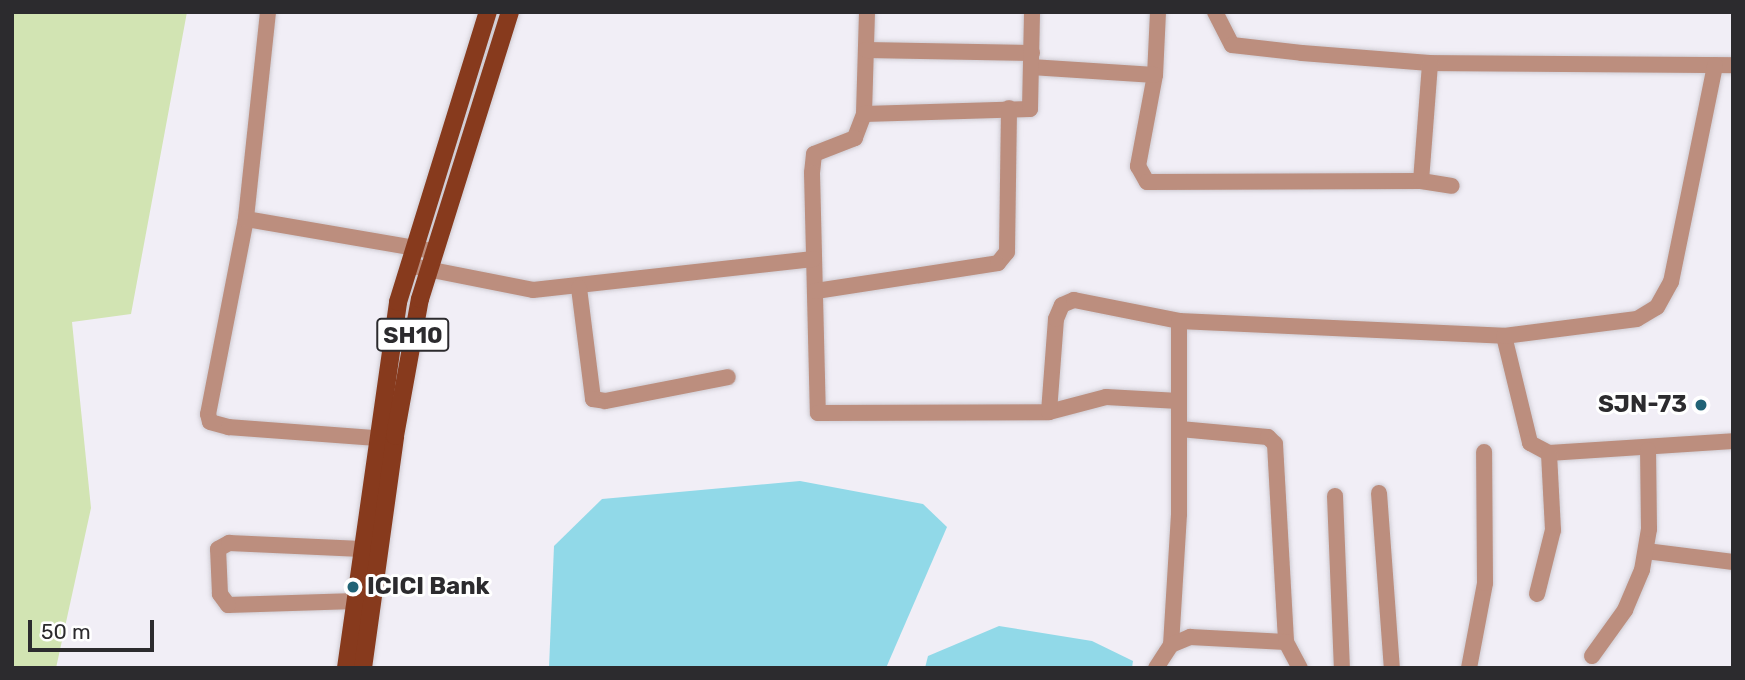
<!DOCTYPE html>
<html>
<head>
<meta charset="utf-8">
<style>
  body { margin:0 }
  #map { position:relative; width:1745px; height:680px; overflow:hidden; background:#f1eef6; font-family:Rubik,sans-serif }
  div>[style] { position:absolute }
  .green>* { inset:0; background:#d2e4b3 }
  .water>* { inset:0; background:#91d9e8 }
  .roads { filter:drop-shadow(0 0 2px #cecbd2) drop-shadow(0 0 2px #cecbd2) }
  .street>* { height:16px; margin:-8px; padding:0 8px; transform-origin:8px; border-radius:8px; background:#bc8e7e }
  .primary>* { height:18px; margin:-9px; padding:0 9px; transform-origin:9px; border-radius:9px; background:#873a1d }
  .dots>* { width:19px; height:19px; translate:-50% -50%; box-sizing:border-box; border:4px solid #fff; border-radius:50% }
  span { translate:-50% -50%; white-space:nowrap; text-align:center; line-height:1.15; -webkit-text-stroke:6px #fff; paint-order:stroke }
  .shield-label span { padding:2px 5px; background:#fff; border:2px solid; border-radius:5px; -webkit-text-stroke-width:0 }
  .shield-label { font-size:23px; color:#2c2b2e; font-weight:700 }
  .poi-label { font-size:24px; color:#2c2b2e; font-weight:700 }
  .right { translate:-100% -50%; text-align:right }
  .left { translate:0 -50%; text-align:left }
  .frame { position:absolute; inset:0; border:14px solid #2c2b2e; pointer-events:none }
  .scale { position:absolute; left:28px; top:620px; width:126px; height:32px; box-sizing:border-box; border:4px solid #2c2b2e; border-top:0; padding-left:9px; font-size:21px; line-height:24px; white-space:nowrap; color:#2c2b2e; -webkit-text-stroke:5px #fff; paint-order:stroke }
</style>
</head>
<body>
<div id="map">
  <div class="green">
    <i style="clip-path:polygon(12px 12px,187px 12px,131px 314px,72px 322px,91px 508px,56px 668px,12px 668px)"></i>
  </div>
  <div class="water">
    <i style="clip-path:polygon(800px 481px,923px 504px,947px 527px,886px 668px,549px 668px,554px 546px,602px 499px)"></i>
    <i style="clip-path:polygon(999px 626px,1092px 641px,1133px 661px,1132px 668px,925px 668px,928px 656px)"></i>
  </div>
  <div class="roads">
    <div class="street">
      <i style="left:268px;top:12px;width:208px;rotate:96.1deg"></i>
      <i style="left:246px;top:219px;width:199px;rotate:101deg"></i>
      <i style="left:208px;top:414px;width:8px;rotate:76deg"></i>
      <i style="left:210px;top:422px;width:20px;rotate:15deg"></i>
      <i style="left:229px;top:427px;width:147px;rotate:4.3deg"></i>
      <i style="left:867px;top:12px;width:102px;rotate:91.7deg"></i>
      <i style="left:864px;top:114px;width:26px;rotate:111deg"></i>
      <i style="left:855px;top:138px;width:44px;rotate:158.7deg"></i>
      <i style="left:814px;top:154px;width:19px;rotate:96deg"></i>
      <i style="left:812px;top:173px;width:240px;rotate:88.6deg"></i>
      <i style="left:818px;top:413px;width:231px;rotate:-0.2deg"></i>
      <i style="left:1049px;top:412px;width:59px;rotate:-14.7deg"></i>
      <i style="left:1106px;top:397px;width:73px;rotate:3.1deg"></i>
      <i style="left:1158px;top:12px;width:63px;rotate:92.7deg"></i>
      <i style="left:1155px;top:75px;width:93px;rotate:100.6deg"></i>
      <i style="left:1138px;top:166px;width:18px;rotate:61deg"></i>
      <i style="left:1147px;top:182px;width:274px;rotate:-0.2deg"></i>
      <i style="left:1421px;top:181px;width:31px;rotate:9deg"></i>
      <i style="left:1215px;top:12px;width:37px;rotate:63deg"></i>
      <i style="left:1232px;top:45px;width:70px;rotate:6.5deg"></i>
      <i style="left:1302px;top:53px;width:128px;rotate:4.5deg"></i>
      <i style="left:1430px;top:63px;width:303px;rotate:0.4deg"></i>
      <i style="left:866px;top:50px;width:166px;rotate:1deg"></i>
      <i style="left:1031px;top:67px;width:124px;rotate:3.7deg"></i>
      <i style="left:864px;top:114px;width:166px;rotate:-1.7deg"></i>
      <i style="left:1030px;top:109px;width:97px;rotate:-88.8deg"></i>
      <i style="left:1421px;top:181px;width:118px;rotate:-85.6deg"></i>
      <i style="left:246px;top:219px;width:191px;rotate:9.7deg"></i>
      <i style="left:417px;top:267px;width:118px;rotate:11.2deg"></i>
      <i style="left:533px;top:290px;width:282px;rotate:-6.3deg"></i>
      <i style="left:579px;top:288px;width:112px;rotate:82.8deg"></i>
      <i style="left:593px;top:399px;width:12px;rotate:9deg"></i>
      <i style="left:605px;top:401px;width:125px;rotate:-11deg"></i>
      <i style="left:816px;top:291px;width:184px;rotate:-8.7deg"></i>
      <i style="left:998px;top:263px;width:14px;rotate:-51deg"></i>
      <i style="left:1007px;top:252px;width:144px;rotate:-89.2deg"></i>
      <i style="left:1504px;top:336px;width:110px;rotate:76.3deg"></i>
      <i style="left:1530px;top:443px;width:21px;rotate:28deg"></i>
      <i style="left:1549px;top:453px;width:184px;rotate:-3.7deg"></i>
      <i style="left:1049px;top:412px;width:93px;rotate:-85.7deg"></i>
      <i style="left:1056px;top:319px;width:15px;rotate:-67deg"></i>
      <i style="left:1062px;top:305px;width:13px;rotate:-23deg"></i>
      <i style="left:1074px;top:300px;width:107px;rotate:11.3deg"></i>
      <i style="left:1179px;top:321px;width:325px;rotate:2.6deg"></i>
      <i style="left:1504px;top:336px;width:134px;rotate:-7.3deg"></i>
      <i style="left:1637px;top:319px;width:23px;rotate:-31deg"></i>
      <i style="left:1657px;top:307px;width:29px;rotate:-61deg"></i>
      <i style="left:1671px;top:282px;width:221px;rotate:-78.5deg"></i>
      <i style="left:1180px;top:429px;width:88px;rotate:5.2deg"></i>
      <i style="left:1268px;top:437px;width:10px;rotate:45deg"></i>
      <i style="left:1275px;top:444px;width:198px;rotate:86.8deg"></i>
      <i style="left:1379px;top:493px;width:175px;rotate:85.8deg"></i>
      <i style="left:1335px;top:496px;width:172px;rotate:87.7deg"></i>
      <i style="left:1646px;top:551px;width:88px;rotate:7.2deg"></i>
      <i style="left:1537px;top:594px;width:66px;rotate:-76deg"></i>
      <i style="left:1553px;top:530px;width:77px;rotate:-93deg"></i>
      <i style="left:356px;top:601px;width:128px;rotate:178.2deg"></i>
      <i style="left:228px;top:605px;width:14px;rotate:-126deg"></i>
      <i style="left:220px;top:594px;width:45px;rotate:-92.5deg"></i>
      <i style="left:218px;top:549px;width:13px;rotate:-29deg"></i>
      <i style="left:229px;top:543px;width:133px;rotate:2.6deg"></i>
      <i style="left:1171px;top:645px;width:131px;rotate:-86.5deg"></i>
      <i style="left:1179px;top:514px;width:193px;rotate:-90deg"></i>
      <i style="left:1592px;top:656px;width:57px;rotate:-54.3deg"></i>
      <i style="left:1625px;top:610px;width:43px;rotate:-67deg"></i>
      <i style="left:1642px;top:570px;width:42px;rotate:-80.3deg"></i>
      <i style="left:1649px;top:529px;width:79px;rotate:-90.7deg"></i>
      <i style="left:1156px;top:668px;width:27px;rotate:-57deg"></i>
      <i style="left:1171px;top:645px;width:21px;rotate:-23deg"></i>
      <i style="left:1190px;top:637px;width:96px;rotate:3deg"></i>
      <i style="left:1286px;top:642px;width:30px;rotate:62deg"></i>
      <i style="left:1469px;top:668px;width:86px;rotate:-79.3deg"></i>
      <i style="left:1485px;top:583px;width:131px;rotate:-90.4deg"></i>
    </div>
    <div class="primary">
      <i style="left:346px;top:668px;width:370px;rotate:-81.9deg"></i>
      <i style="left:398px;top:302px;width:304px;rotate:-72.8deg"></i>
      <i style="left:363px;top:668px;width:234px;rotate:-82.1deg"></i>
      <i style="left:395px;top:436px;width:139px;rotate:-79.7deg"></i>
      <i style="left:420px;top:299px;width:301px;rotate:-72.6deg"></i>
    </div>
  </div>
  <div class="dots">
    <i style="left:1701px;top:405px;background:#216376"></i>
    <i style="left:353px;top:587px;background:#216376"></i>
  </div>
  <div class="shield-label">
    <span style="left:413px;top:335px">SH10</span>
  </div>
  <div class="poi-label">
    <span class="right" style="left:1687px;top:405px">SJN-73</span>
    <span class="left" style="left:367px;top:587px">ICICI Bank</span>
  </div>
  <div class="frame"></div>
  <div class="scale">50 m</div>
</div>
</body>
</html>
